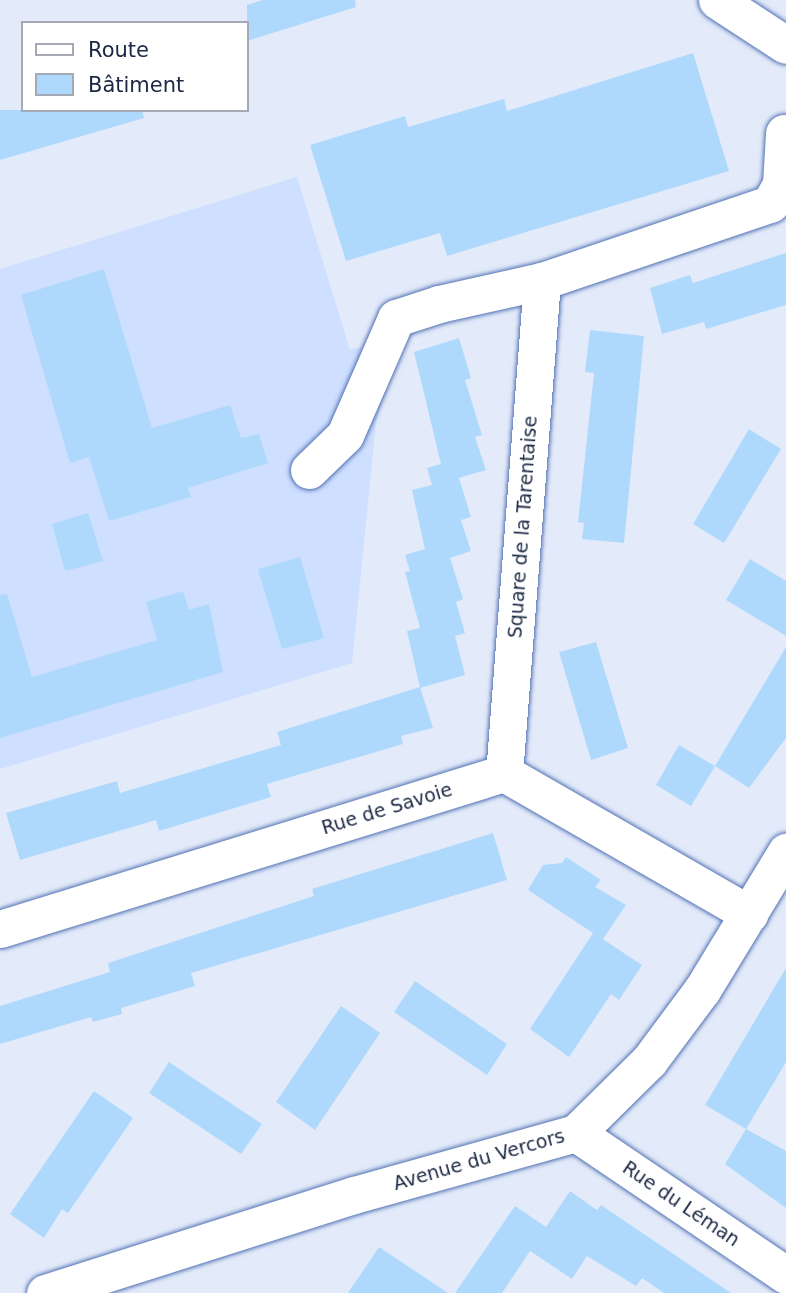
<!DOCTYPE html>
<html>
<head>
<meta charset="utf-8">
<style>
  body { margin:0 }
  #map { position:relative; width:786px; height:1293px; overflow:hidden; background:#e3ebfa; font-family:"DejaVu Sans",sans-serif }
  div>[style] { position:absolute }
  .built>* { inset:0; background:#cedfff }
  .building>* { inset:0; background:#afd9fc }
  .roads { filter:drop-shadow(0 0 2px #5272b4) drop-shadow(0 0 2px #5272b4) }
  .minor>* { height:37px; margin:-18.5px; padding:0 18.5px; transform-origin:18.5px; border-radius:18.5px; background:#fff }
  span { translate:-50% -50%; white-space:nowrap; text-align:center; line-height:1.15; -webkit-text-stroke:5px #fff; paint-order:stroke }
  .street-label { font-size:19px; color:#1b2844 }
  .legend { position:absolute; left:21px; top:21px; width:228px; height:91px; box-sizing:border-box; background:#fff; border:2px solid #a4a9b4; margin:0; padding:9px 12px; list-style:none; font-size:21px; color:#1b2844 }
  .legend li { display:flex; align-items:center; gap:14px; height:35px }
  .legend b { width:35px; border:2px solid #a4a9b4 }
</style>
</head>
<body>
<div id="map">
  <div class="built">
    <i style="clip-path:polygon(297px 177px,350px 350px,402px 336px,376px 422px,352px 663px,0 769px,0 269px)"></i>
  </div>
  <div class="building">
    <i style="clip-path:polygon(263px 0,355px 0,356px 7px,247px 41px,247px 5px)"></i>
    <i style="clip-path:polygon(693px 53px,729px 171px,447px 256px,440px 233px,346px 261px,310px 145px,405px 116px,408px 127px,504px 99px,507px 111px)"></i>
    <i style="clip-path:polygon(0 110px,142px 110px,144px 118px,0 160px)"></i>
    <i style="clip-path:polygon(786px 253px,786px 305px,706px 329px,704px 322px,662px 334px,650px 288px,690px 275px,693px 283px)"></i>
    <i style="clip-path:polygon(104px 269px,152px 428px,230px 405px,241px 438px,259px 434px,268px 463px,188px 488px,191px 497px,109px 521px,89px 457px,70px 463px,21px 295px)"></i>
    <i style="clip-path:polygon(590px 330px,644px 336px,624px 543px,582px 539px,584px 523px,578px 522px,594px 373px,585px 372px)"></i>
    <i style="clip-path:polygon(459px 338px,471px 378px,465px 380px,482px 435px,475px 437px,486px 470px,459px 478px,471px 517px,461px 520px,471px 551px,450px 558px,463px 599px,456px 602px,465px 633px,455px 636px,465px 675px,420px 688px,407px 631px,420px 628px,405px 572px,410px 571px,405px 555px,425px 549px,412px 490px,432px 485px,427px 468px,441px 464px,414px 352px)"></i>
    <i style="clip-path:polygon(749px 429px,781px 449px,724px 543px,693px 524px)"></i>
    <i style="clip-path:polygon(88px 513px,103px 561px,65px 571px,52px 524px)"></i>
    <i style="clip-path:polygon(300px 557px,324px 638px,282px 649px,258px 569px)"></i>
    <i style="clip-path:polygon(750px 559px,786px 581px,786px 636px,726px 600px)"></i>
    <i style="clip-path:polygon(183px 591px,189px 610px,209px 604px,223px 672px,0 738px,0 595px,7px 594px,32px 677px,157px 640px,146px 602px)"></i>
    <i style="clip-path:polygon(596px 642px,628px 748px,591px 760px,559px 652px)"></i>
    <i style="clip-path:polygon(786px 647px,786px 738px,749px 788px,715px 766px)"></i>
    <i style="clip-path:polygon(420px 687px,433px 728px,401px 736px,403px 744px,267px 784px,271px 797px,159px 831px,156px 820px,20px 860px,6px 813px,117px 781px,120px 793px,281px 745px,277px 732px)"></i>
    <i style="clip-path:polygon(679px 745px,715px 766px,691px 806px,656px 785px)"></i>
    <i style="clip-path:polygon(493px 833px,507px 880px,191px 973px,195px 986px,121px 1008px,122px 1014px,93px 1022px,91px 1017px,0 1044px,0 1006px,110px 972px,108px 963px,314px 896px,312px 889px)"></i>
    <i style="clip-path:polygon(566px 857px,601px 880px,595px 887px,626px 905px,603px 939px,595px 934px,642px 965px,619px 1000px,611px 994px,569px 1057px,530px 1029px,593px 933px,528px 890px,543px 865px,562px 863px)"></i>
    <i style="clip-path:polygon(786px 968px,786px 1062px,746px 1129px,705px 1105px)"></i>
    <i style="clip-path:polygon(415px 981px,507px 1044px,487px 1075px,394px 1012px)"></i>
    <i style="clip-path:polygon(341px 1006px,380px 1033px,315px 1130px,276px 1102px)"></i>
    <i style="clip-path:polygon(169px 1062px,262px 1124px,241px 1154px,149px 1093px)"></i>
    <i style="clip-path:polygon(94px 1091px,133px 1118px,68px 1213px,62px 1209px,44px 1238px,10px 1214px)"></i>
    <i style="clip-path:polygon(746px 1129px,786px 1151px,786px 1208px,725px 1164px)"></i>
    <i style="clip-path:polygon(570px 1191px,597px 1210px,601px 1205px,731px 1293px,664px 1293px,642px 1278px,636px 1286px,587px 1256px,572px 1279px,530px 1251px,502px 1293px,455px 1293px,515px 1206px,546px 1227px)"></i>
    <i style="clip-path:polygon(379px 1247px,448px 1293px,348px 1293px)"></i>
  </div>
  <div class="roads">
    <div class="minor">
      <i style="left:717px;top:0;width:82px;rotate:33.1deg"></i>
      <i style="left:542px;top:281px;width:241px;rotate:-18.7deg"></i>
      <i style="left:770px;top:204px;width:23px;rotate:-61deg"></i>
      <i style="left:781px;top:184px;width:51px;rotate:-86.6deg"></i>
      <i style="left:309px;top:470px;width:50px;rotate:-44.2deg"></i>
      <i style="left:345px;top:435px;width:128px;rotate:-66.4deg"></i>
      <i style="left:396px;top:318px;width:45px;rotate:-18deg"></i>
      <i style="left:439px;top:304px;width:106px;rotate:-12.6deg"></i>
      <i style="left:542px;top:281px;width:493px;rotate:94.4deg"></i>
      <i style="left:0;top:929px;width:528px;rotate:-17.2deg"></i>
      <i style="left:504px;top:773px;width:283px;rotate:29.9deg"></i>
      <i style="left:576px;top:1133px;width:254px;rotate:34.1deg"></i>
      <i style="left:45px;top:1293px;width:324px;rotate:-17.6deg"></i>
      <i style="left:354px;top:1195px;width:230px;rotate:-15.6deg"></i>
      <i style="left:576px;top:1133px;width:103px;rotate:-44.6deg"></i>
      <i style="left:649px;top:1061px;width:89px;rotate:-53.3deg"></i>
      <i style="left:702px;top:990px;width:162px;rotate:-58.7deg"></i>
    </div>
  </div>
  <div class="street-label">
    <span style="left:523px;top:527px;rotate:-86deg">Square de la Tarentaise</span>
    <span style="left:387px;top:809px;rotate:-17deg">Rue de Savoie</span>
    <span style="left:479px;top:1160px;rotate:-16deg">Avenue du Vercors</span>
    <span style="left:681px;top:1204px;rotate:34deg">Rue du Léman</span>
  </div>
  <ul class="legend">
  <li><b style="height:9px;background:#fff"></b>Route</li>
  <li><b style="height:19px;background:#afd9fc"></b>Bâtiment</li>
  </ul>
</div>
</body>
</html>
